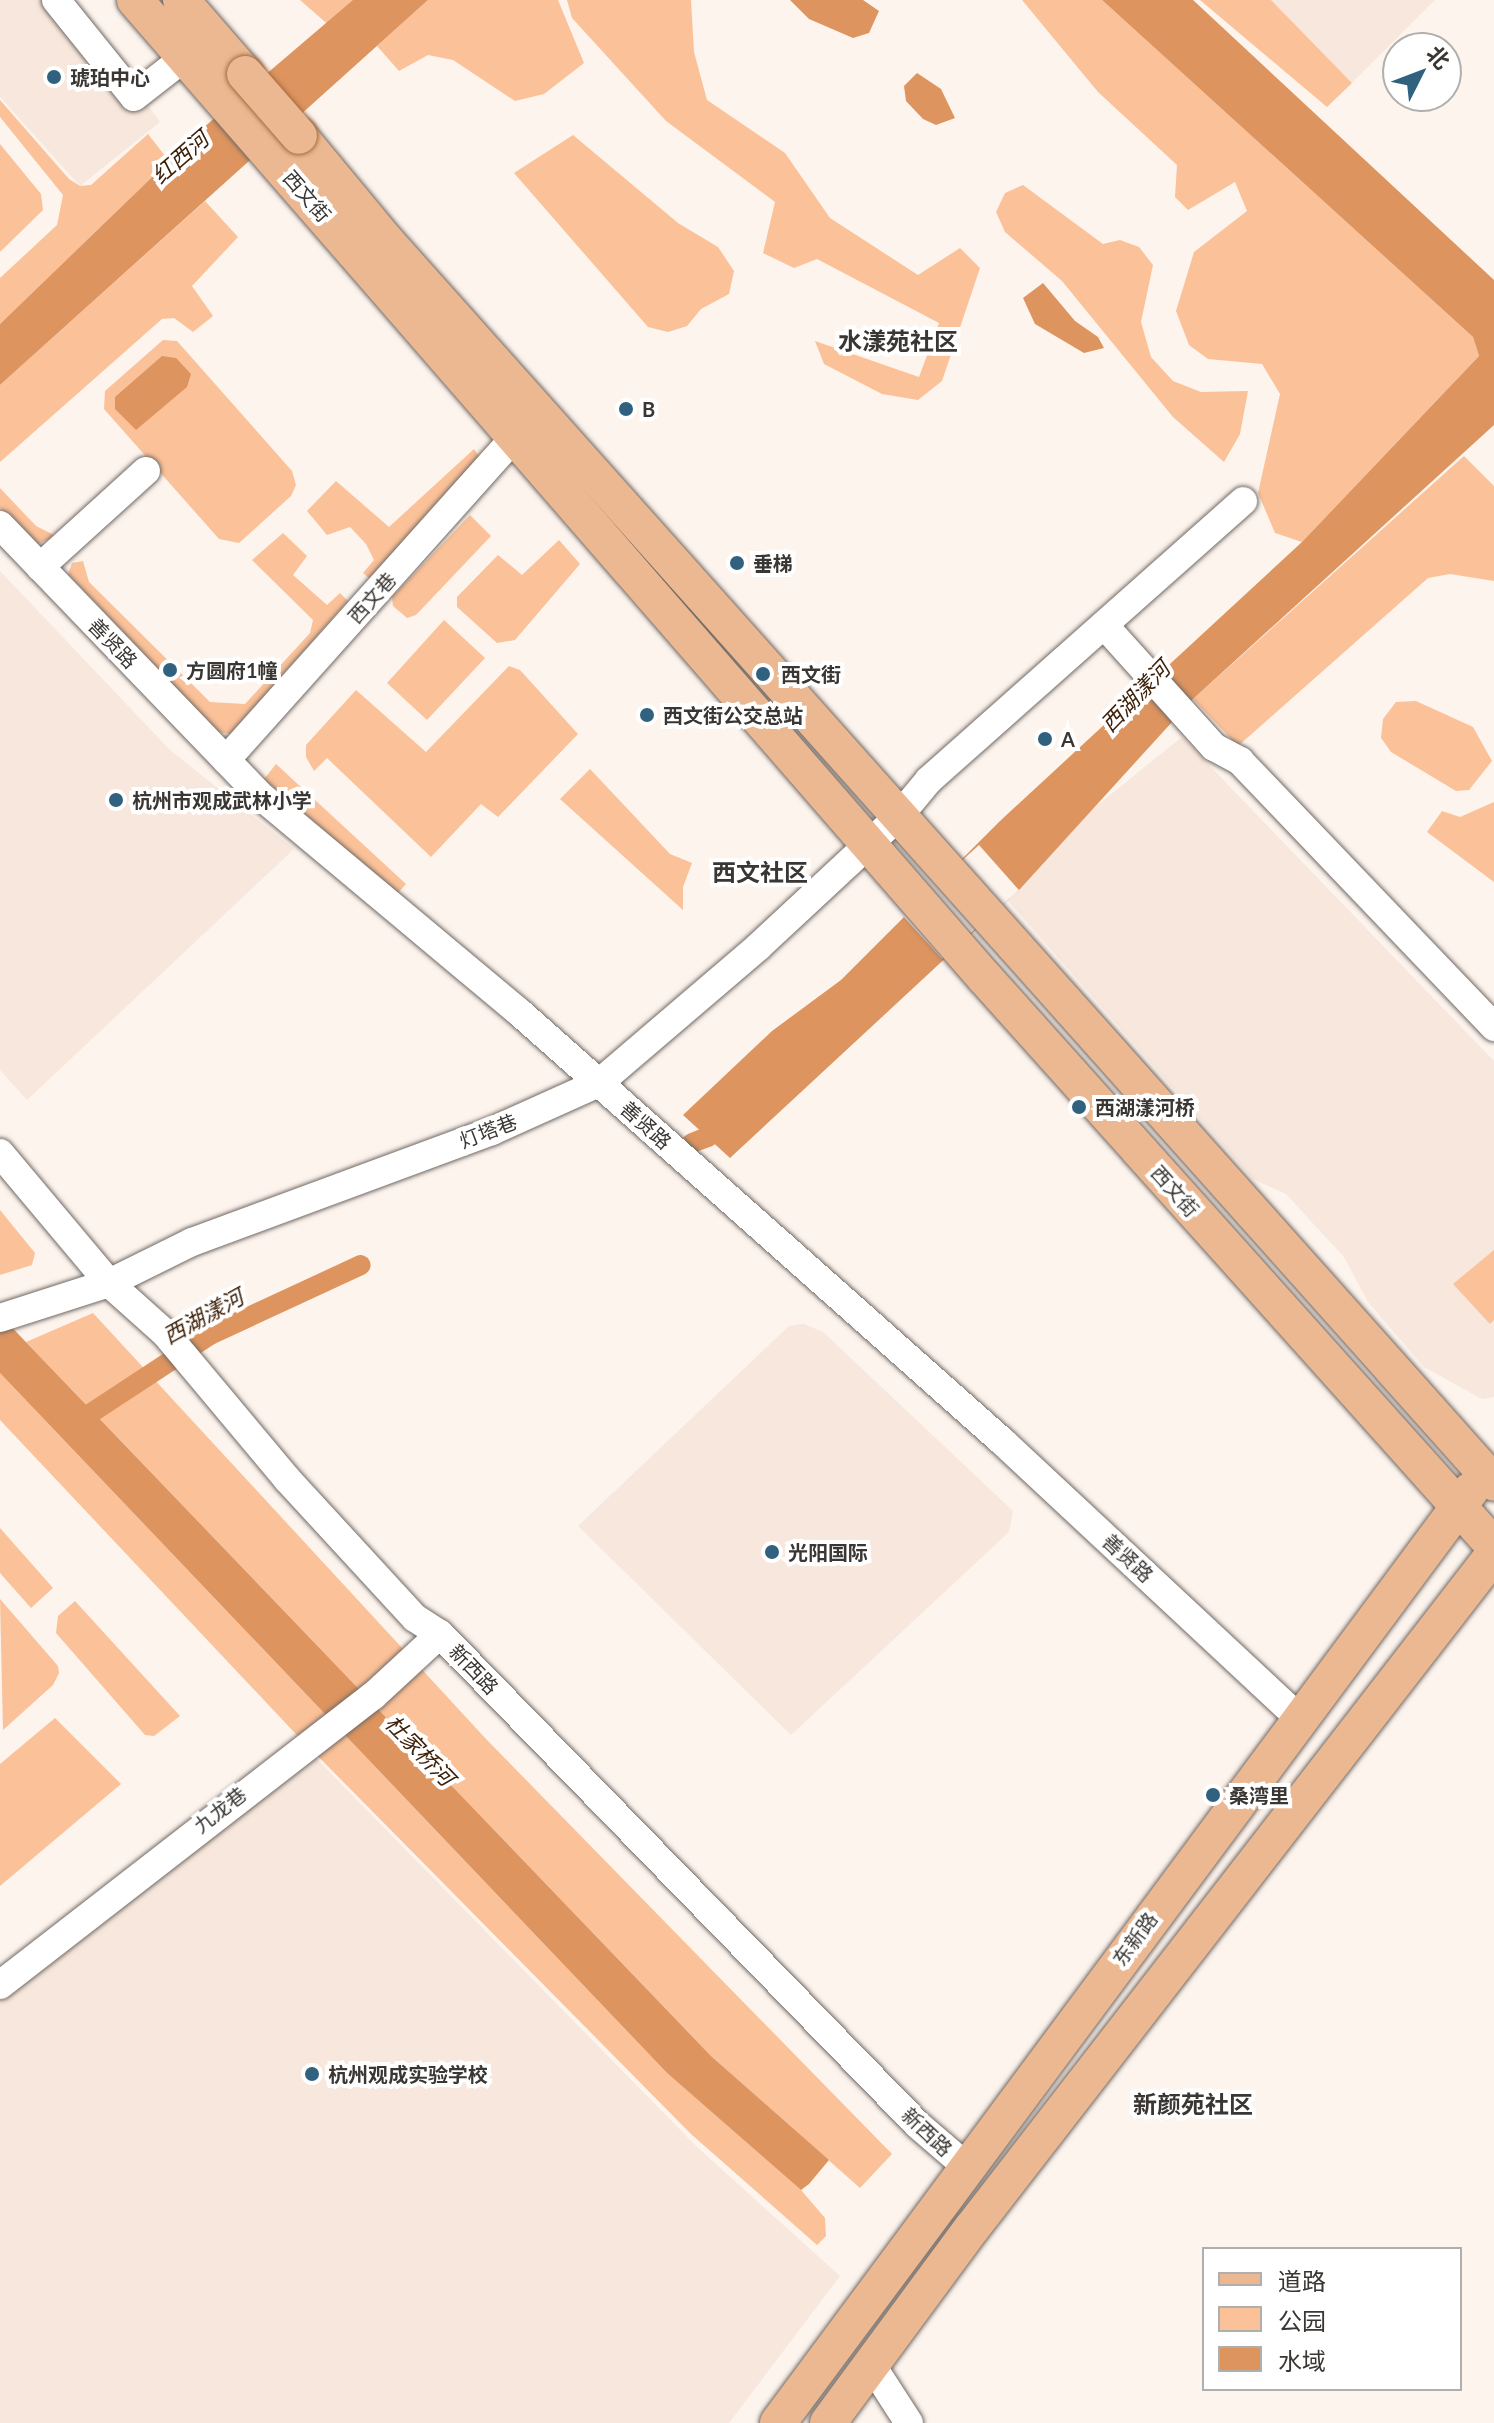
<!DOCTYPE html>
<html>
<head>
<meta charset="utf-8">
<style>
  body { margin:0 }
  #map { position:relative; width:1494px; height:2423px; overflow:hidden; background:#fdf4ee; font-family:Lato,"Noto Sans SC",sans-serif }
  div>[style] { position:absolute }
  .built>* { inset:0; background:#f7e7dc }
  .green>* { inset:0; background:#fbc198 }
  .water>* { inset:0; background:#dd945f }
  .pier>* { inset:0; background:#fdf4ee }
  .canal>* { height:20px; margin:-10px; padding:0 10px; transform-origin:10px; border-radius:10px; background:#dd945f }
  .roads { filter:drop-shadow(0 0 2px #716964) drop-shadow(0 0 2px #716964) }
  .minor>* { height:28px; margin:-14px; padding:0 14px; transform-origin:14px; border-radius:14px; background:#fff }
  .major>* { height:36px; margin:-18px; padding:0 18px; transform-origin:18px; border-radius:18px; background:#ebb891 }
  .bridges { filter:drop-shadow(0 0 2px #a46c41) drop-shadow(0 0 2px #a46c41) }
  .major-bridge>* { height:36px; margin:-18px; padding:0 18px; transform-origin:18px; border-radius:18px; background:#ebb891 }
  .dots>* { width:22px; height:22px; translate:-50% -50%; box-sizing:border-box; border:4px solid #fff; border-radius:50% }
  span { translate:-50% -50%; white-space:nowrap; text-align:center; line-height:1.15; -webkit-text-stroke:8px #fff; paint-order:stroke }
  .poi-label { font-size:20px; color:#393633; font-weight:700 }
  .left { translate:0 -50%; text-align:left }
  .street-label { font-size:20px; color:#393633 }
  .water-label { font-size:22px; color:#3e2109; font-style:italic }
  .quarter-label { font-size:24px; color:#393633; font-weight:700 }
  .legend { position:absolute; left:1202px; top:2247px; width:260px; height:144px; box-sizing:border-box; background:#fff; border:2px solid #b0afad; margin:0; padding:10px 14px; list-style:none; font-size:24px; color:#393633 }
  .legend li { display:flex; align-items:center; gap:16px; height:40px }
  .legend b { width:40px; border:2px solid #b0afad }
  .north { position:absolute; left:1382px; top:32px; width:80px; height:80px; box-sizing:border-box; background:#fff; border:2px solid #b0afad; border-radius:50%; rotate:48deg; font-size:22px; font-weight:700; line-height:32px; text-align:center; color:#393633 }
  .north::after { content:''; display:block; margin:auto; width:28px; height:36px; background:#306280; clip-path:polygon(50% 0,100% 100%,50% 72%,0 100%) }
</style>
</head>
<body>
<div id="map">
  <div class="built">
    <i style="clip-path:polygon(0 0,71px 0,160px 122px,80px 186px,0 97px)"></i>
    <i style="clip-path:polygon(1271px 0,1435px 0,1352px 83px)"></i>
    <i style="clip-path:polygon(0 571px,170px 750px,294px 849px,27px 1100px,0 1070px)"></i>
    <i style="clip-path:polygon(1182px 737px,1494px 1061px,1494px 1397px,1482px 1399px,1424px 1367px,1368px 1302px,1344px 1257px,1286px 1194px,1253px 1179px,996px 887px)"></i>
    <i style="clip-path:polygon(804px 1324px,823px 1332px,1013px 1511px,1009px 1532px,791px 1735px,578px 1526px,789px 1326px)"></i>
    <i style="clip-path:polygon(308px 1750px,697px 2147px,840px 2276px,729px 2423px,0 2423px,0 2000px,46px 1956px)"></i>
  </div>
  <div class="green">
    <i style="clip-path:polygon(300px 0,362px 0,332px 28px)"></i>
    <i style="clip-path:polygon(428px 0,558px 0,584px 63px,544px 94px,515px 101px,453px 60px,428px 55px,399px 71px,377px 46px)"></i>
    <i style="clip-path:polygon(567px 0,691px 0,694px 52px,707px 100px,785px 153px,830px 218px,918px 275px,960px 248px,980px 268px,942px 381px,918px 400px,882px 394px,824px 364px,815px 341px,919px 377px,939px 323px,817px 259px,794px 268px,763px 253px,775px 202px,666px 121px,572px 18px)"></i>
    <i style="clip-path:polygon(1022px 0,1102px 0,1473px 337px,1479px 356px,1302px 542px,1275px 533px,1258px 493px,1280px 394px,1262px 364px,1208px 359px,1189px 345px,1176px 311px,1194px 252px,1247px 211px,1235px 182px,1188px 210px,1175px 197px,1177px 165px,1098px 92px)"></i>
    <i style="clip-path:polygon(1200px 0,1271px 0,1352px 83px,1327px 107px)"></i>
    <i style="clip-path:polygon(0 100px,69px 179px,80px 186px,91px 185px,148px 134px,169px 161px,0 324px,0 278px,57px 225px,63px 195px,0 117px)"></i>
    <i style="clip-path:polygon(573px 135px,678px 223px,718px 247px,734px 271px,729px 294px,701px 309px,687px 326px,668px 332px,648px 327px,514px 173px)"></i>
    <i style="clip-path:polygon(0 144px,41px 194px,43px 210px,0 252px)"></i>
    <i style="clip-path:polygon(1023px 185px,1103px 244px,1120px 240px,1139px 247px,1153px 265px,1141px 322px,1151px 357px,1173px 381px,1201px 392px,1248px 391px,1240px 434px,1224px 462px,1173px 417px,1062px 281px,1005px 232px,996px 212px,1005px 193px)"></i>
    <i style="clip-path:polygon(205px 201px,238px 237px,192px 286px,213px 316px,193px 332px,174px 318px,162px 319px,0 462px,0 385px)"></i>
    <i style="clip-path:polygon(163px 340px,177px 341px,292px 471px,296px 485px,291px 496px,239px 543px,219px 539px,104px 409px,105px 391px)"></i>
    <i style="clip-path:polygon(474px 449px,479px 456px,370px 579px,363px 573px,374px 560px,366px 544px,350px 527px,327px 535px,307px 511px,336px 481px,389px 527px)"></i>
    <i style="clip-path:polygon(1464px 456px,1494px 486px,1494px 581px,1450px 574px,1428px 578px,1238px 746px,1193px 699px)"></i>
    <i style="clip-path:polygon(0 488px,36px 526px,56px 536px,35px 545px,0 508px)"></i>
    <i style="clip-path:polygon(470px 515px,491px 536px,416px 615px,407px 618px,393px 606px,392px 597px)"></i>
    <i style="clip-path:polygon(283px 533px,307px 556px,293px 575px,327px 605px,340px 593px,348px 601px,230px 734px,218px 732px,68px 574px,72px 563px,83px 561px,89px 582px,210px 702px,245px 704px,310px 633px,313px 620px,252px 560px)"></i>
    <i style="clip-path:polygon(559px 540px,580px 564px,515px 640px,497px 643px,457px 607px,457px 597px,498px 555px,522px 575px)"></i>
    <i style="clip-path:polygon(444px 620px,485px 658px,427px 720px,387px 683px)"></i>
    <i style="clip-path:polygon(509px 666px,520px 670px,578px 734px,498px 817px,481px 804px,431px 857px,327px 758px,314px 771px,306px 757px,306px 745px,356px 690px,426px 752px)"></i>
    <i style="clip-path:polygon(1416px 701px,1473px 727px,1492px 761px,1469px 790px,1456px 791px,1391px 752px,1381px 738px,1383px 719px,1396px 702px)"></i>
    <i style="clip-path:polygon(276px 764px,406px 884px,396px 895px,264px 779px)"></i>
    <i style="clip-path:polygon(590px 769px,670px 854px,692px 863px,683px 887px,683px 910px,560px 799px)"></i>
    <i style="clip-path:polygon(1494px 802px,1494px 882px,1427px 832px,1442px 811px,1460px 817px)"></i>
    <i style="clip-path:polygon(0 1210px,35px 1253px,32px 1265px,0 1275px)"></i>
    <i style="clip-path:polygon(1494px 1250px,1494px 1320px,1490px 1324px,1453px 1284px)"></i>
    <i style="clip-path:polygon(93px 1313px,487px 1740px,892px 2154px,860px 2188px,711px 2056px,26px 1342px)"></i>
    <i style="clip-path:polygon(0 1373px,667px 2073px,801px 2190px,825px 2218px,826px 2236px,817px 2245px,691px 2134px,293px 1731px,0 1420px)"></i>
    <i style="clip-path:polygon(0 1528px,53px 1588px,31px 1608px,0 1573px)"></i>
    <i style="clip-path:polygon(0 1599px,58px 1666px,59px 1673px,53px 1685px,3px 1730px)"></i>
    <i style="clip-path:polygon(75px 1601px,180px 1716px,154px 1736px,145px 1735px,56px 1633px,58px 1616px)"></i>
    <i style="clip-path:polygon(55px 1718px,121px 1784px,0 1886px,0 1764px)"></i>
  </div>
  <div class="water">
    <i style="clip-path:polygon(353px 0,428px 0,0 385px,0 324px,203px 128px)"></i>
    <i style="clip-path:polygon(790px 0,863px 0,879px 11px,869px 33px,853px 38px,809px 19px)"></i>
    <i style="clip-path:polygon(1102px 0,1193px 0,1494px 280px,1494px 425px,1193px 699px,1020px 889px,730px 1158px,683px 1115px,772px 1031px,841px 980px,1000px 821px,1302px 542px,1479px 356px,1473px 337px)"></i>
    <i style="clip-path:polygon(917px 73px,941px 89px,955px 118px,936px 125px,923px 119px,906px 101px,904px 86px)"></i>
    <i style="clip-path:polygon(1043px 283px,1075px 321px,1098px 337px,1104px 348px,1084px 353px,1035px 324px,1023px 298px)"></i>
    <i style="clip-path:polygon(162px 356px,176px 358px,191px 374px,187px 387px,136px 430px,115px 409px,115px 397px)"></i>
    <i style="clip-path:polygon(0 1315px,711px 2056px,829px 2160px,809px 2184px,801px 2190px,667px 2073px,0 1373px)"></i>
  </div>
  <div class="pier">
    <i style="clip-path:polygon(979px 845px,1019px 890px,942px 959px,902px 915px)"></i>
  </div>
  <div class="canal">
    <i style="left:692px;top:1143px;width:17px;rotate:-21deg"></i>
    <i style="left:708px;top:1137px;width:27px;rotate:-45deg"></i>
    <i style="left:76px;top:1423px;width:160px;rotate:-33.3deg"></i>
    <i style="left:210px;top:1335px;width:166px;rotate:-24.9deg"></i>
  </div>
  <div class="roads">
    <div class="minor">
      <i style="left:56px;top:0;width:124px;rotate:51.2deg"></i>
      <i style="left:134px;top:97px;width:65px;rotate:-38.1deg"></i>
      <i style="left:0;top:525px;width:379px;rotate:46.1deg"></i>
      <i style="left:263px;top:798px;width:334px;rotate:39.9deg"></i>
      <i style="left:519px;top:1012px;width:647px;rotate:41.62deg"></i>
      <i style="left:1003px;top:1442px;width:406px;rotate:43deg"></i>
      <i style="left:40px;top:567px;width:143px;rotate:-42.2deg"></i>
      <i style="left:1104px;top:625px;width:164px;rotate:48deg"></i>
      <i style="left:1214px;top:747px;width:30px;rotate:28deg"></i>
      <i style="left:1240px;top:761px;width:368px;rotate:46.3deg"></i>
      <i style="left:226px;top:760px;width:436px;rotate:-48.2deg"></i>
      <i style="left:0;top:1153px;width:170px;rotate:50deg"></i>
      <i style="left:109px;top:1283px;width:75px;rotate:41.8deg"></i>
      <i style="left:165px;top:1333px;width:190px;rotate:50.1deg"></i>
      <i style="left:287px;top:1479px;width:189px;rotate:47.4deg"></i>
      <i style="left:415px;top:1618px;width:30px;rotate:33deg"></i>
      <i style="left:440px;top:1634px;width:685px;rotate:45.77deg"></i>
      <i style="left:918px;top:2125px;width:66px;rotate:40.7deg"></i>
      <i style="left:0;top:1318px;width:114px;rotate:-17.8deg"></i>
      <i style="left:109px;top:1283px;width:93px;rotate:-26.3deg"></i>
      <i style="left:192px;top:1242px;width:320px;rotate:-20.3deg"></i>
      <i style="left:492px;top:1131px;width:117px;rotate:-24.2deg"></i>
      <i style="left:599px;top:1083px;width:209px;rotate:-40.5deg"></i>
      <i style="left:758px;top:947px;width:192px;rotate:-42.9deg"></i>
      <i style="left:899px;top:816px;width:47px;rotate:-50.2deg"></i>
      <i style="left:929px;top:780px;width:420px;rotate:-41.6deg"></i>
      <i style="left:0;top:1985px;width:472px;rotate:-37.8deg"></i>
      <i style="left:373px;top:1696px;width:91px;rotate:-42.8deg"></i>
      <i style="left:871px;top:2364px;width:70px;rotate:57.2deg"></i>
    </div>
    <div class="major">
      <i style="left:135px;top:0;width:1296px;rotate:49.01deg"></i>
      <i style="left:985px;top:978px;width:763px;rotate:48.14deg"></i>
      <i style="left:181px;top:0;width:98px;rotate:49.1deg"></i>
      <i style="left:299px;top:136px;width:136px;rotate:50.4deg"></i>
      <i style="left:386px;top:241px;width:1664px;rotate:48.26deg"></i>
      <i style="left:778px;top:2423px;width:1162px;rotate:-53.4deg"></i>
      <i style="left:828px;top:2423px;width:242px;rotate:-53.6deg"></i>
      <i style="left:972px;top:2228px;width:853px;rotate:-52.24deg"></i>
    </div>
  </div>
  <div class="bridges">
    <div class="major-bridge">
      <i style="left:245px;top:74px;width:82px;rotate:48.9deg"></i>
    </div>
  </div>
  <div class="dots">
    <i style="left:54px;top:77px;background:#306280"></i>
    <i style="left:626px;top:409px;background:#306280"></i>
    <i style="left:737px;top:563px;background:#306280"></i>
    <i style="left:170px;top:670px;background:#306280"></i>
    <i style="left:763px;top:674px;background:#306280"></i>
    <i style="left:647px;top:715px;background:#306280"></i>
    <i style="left:1045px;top:739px;background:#306280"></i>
    <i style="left:116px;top:800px;background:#306280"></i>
    <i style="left:1079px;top:1107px;background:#306280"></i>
    <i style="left:772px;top:1552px;background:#306280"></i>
    <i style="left:1213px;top:1795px;background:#306280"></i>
    <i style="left:312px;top:2074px;background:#306280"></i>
  </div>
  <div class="poi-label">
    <span class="left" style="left:70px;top:77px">琥珀中心</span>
    <span class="left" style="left:642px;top:409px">B</span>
    <span class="left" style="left:753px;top:563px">垂梯</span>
    <span class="left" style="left:186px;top:670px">方圆府1幢</span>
    <span class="left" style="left:781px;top:674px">西文街</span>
    <span class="left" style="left:663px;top:715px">西文街公交总站</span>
    <span class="left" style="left:1061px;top:739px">A</span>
    <span class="left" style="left:132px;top:800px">杭州市观成武林小学</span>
    <span class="left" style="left:1095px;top:1107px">西湖漾河桥</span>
    <span class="left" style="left:788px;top:1552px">光阳国际</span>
    <span class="left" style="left:1229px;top:1795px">桑湾里</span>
    <span class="left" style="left:328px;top:2074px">杭州观成实验学校</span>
  </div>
  <div class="street-label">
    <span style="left:307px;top:196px;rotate:49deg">西文街</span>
    <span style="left:372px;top:598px;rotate:-48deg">西文巷</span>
    <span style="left:113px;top:643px;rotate:46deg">善贤路</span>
    <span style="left:646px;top:1125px;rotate:42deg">善贤路</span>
    <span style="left:488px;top:1131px;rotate:-21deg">灯塔巷</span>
    <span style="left:1175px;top:1191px;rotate:48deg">西文街</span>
    <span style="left:1128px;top:1558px;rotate:43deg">善贤路</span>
    <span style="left:474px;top:1669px;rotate:46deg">新西路</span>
    <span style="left:220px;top:1810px;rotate:-38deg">九龙巷</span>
    <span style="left:1135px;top:1939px;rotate:-54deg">东新路</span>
    <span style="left:927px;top:2132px;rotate:43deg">新西路</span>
  </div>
  <div class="water-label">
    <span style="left:180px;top:157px;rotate:-41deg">红西河</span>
    <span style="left:1135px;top:696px;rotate:-46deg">西湖漾河</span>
    <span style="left:203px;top:1316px;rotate:-29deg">西湖漾河</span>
    <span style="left:420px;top:1750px;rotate:46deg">杜家桥河</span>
  </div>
  <div class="quarter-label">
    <span style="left:898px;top:341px">水漾苑社区</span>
    <span style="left:760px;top:872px">西文社区</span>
    <span style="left:1193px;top:2104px">新颜苑社区</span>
  </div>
  <ul class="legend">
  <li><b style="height:10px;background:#ebb891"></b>道路</li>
  <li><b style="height:22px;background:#fbc198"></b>公园</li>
  <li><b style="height:22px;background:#dd945f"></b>水域</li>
  </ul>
  <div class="north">北</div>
</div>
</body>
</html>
